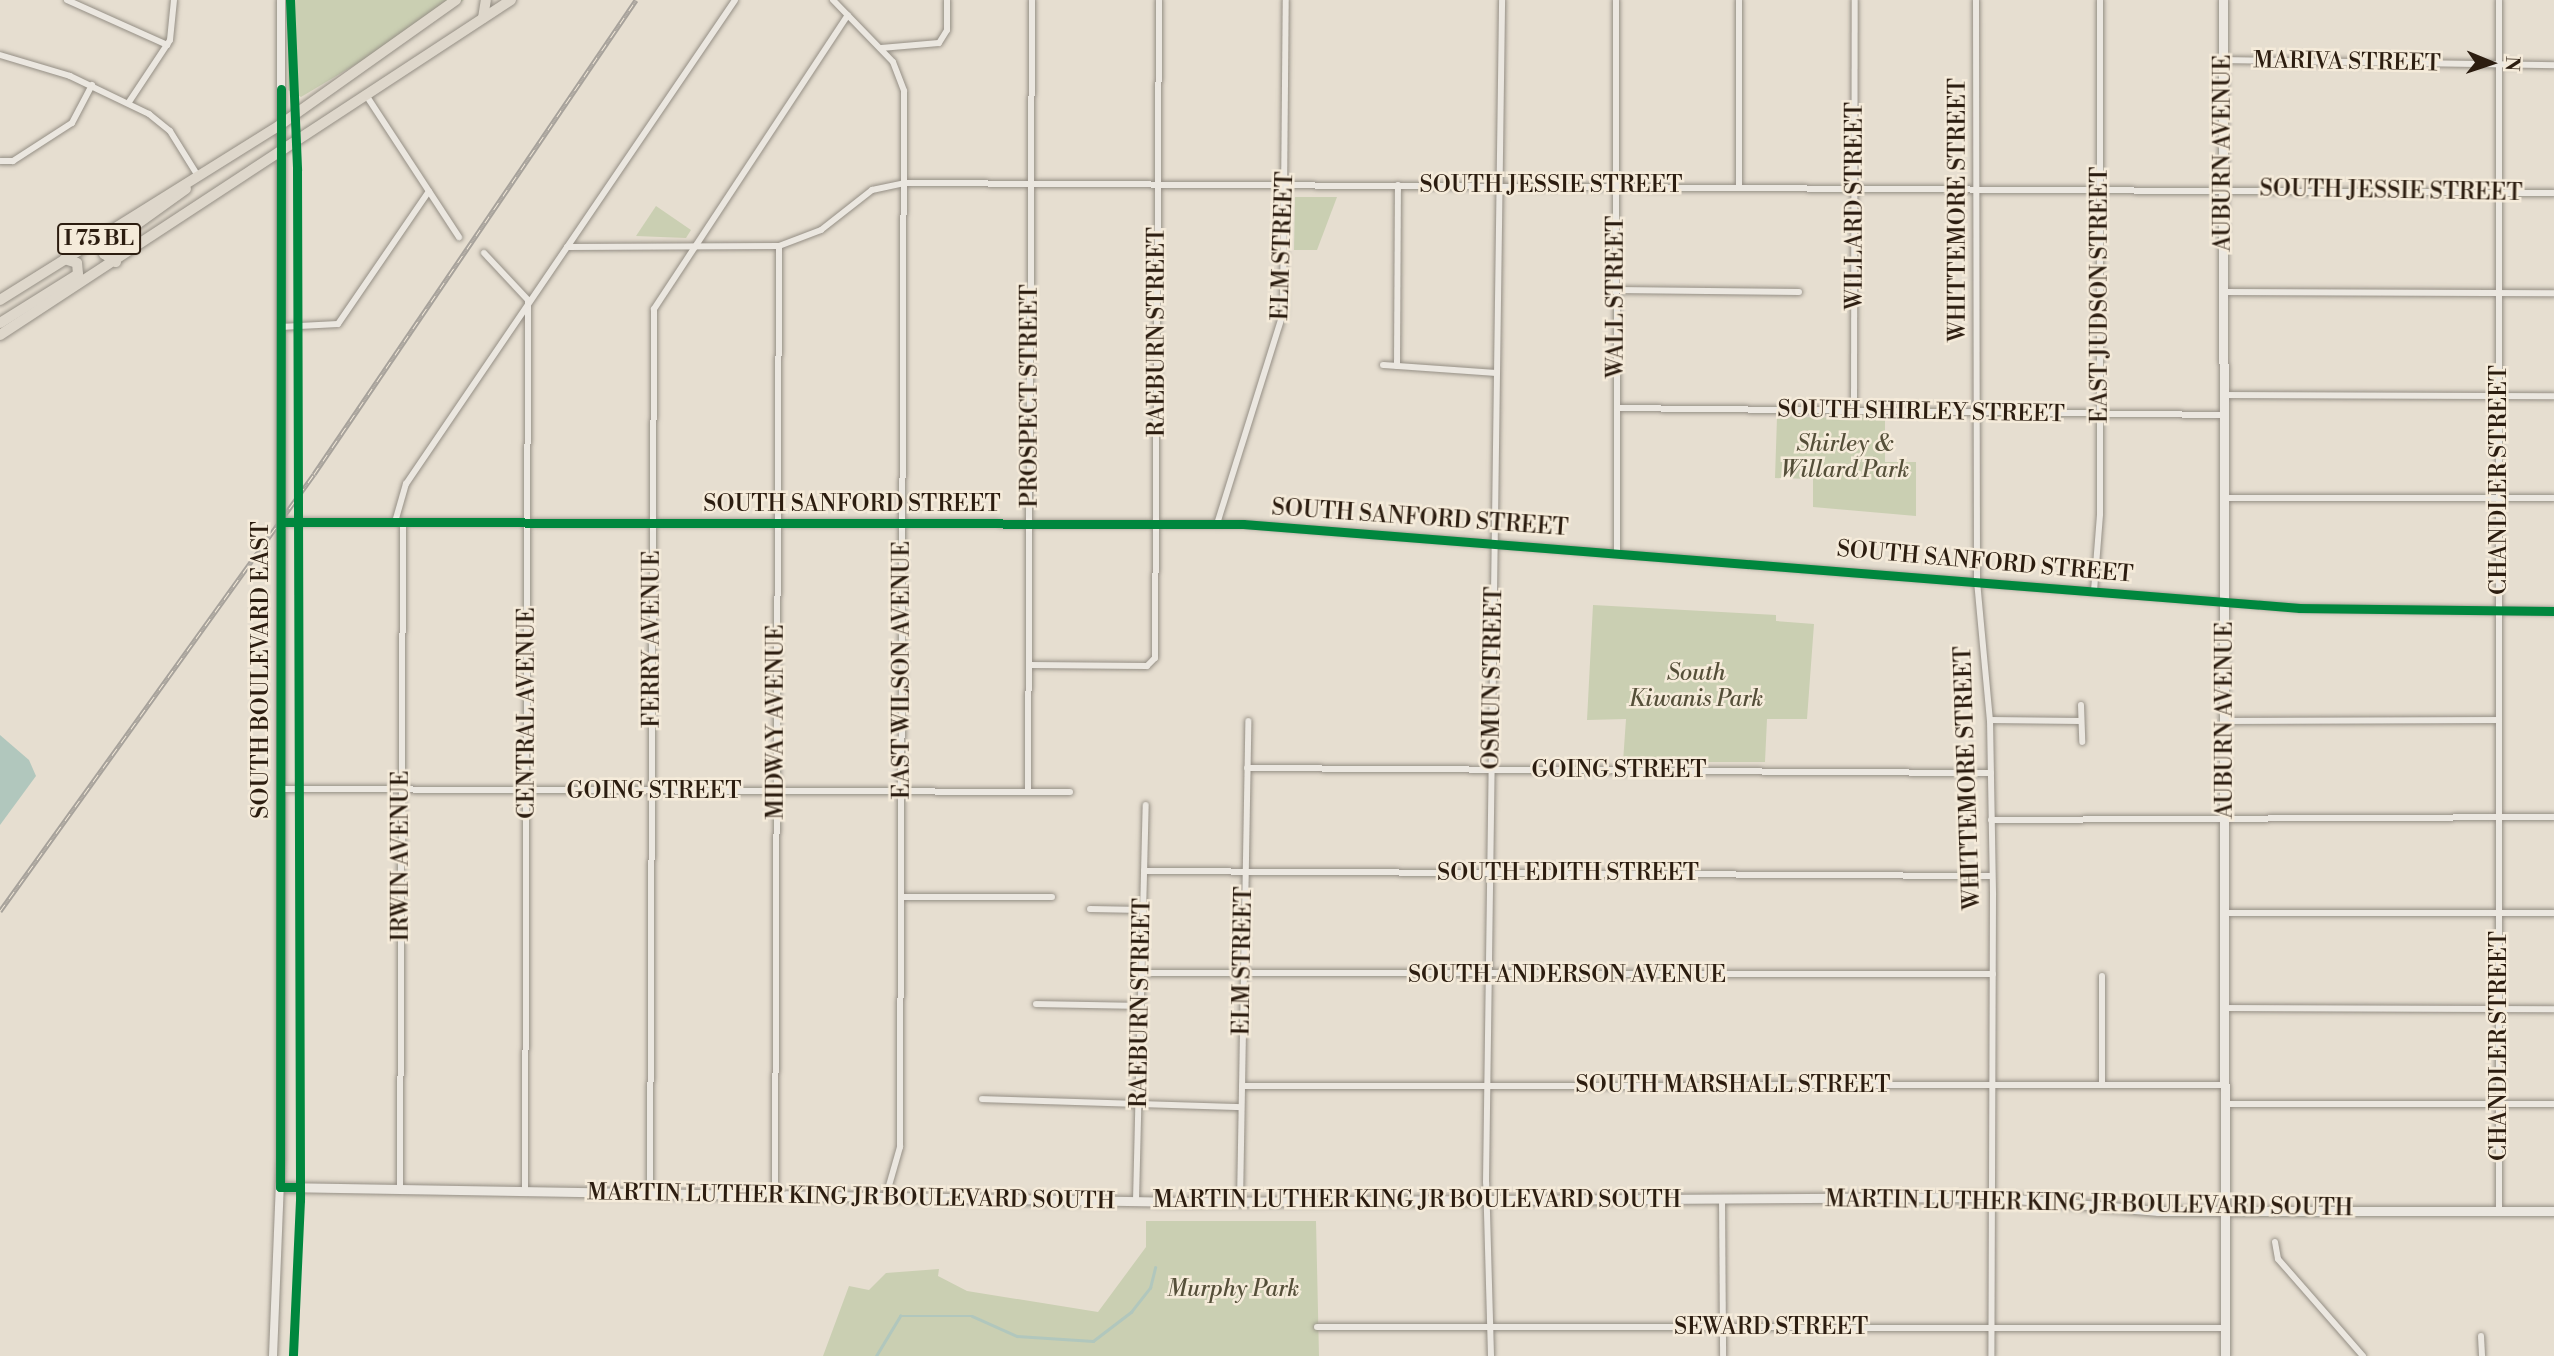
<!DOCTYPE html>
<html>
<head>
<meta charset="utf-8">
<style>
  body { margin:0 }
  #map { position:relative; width:2554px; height:1356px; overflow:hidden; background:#e6ded0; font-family:"Libre Bodoni",serif }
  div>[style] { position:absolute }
  .green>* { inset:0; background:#cacfb2 }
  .water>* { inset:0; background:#b1c7bd }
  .stream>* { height:2.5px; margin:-1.25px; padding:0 1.25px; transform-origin:1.25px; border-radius:1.25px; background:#b1c7bd }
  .roads { filter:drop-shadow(0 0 2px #958f85) drop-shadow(0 0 2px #958f85) }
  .minor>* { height:6px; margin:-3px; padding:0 3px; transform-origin:3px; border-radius:3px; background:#ebe7e0 }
  .tertiary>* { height:8px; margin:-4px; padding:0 4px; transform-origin:4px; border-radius:4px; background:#ebe7e0 }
  .secondary>* { height:9px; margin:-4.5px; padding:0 4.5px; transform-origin:4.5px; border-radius:4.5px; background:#ebe7e0 }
  .primary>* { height:10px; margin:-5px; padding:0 5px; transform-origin:5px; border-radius:5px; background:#ded7cb }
  .rail>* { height:5px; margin-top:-2.5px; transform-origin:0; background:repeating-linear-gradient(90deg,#f5ebda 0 8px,#a7a29b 0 16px); box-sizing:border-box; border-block:2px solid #a7a29b }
  .cycleway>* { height:9px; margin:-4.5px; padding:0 4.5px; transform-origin:4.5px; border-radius:4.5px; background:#00873e }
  span { translate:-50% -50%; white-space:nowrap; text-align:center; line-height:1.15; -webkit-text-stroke:5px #f5ebda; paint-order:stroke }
  .shield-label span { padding:2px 5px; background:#f5ebda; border:2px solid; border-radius:5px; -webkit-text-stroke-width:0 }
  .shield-label { font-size:21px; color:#2c1d10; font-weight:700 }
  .street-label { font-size:23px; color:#2c1d10 }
  .park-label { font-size:23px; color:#554f39; font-style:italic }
  .north { position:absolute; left:2456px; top:28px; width:70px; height:70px; -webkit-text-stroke:5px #f5ebda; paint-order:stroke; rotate:92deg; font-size:19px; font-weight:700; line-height:28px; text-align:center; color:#2c1d10 }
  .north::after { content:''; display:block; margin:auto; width:24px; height:32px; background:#2c1d10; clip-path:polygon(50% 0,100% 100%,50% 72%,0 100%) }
</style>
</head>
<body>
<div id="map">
  <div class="green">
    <i style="clip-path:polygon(288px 0,464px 0,301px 97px,288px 90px)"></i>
    <i style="clip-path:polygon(1295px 197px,1337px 197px,1317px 250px,1294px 250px)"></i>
    <i style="clip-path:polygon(656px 206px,691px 230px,686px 238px,636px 236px)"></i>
    <i style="clip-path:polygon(1777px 417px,1885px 418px,1885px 462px,1916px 462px,1916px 516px,1813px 507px,1813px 479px,1775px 478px)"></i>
    <i style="clip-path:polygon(1593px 605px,1776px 615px,1776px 621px,1814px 624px,1807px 719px,1767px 719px,1765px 762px,1623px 762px,1626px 719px,1587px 720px)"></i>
    <i style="clip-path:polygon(1146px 1221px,1316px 1221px,1319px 1356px,823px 1356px,849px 1286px,869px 1290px,886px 1273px,939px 1269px,938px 1276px,967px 1291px,1098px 1312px,1146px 1247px)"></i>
  </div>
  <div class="water">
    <i style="clip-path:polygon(0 735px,29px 760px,36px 776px,0 825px)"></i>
  </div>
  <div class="stream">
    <i style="left:876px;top:1356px;width:47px;rotate:-59deg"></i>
    <i style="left:900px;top:1316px;width:72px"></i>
    <i style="left:972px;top:1316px;width:49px;rotate:24deg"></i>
    <i style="left:1017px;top:1336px;width:76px;rotate:3.8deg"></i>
    <i style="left:1093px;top:1341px;width:48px;rotate:-37.3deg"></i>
    <i style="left:1131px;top:1312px;width:31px;rotate:-52deg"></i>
    <i style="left:1150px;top:1288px;width:21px;rotate:-76deg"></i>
  </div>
  <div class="roads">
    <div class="minor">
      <i style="left:67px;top:0;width:110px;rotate:24.2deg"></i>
      <i style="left:833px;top:0;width:86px;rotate:45.9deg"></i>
      <i style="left:893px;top:62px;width:31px;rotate:69deg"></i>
      <i style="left:904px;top:91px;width:1056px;rotate:90.22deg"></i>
      <i style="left:900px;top:1147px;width:51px;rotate:105.9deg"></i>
      <i style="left:1616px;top:0;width:552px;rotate:89.9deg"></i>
      <i style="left:1739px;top:0;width:186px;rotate:90deg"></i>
      <i style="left:1976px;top:0;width:581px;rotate:89.9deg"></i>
      <i style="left:1977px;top:581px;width:140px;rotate:84.7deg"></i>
      <i style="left:1990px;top:720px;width:175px;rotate:89deg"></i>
      <i style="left:1993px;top:895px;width:461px;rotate:90.2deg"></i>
      <i style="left:2499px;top:0;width:1211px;rotate:90deg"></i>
      <i style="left:881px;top:48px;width:58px;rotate:-4.9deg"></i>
      <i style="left:939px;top:43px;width:15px;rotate:-58deg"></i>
      <i style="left:947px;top:30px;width:30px;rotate:-90deg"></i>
      <i style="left:0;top:55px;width:73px;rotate:16.7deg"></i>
      <i style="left:70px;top:76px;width:88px;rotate:25.7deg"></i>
      <i style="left:149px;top:114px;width:27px;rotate:39deg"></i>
      <i style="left:170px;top:131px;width:53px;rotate:58.1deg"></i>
      <i style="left:2223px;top:60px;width:331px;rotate:0.9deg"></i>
      <i style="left:366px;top:95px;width:170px;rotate:56.8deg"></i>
      <i style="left:129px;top:102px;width:74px;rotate:-56.5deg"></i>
      <i style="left:170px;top:40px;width:40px;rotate:-84.3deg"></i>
      <i style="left:0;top:161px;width:13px"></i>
      <i style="left:13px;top:161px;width:70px;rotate:-32.8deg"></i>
      <i style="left:72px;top:123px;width:43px;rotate:-62.2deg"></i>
      <i style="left:567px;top:247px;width:212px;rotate:-0.3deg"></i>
      <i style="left:779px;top:246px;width:45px;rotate:-20.9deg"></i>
      <i style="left:821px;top:230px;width:65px;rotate:-38.1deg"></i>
      <i style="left:872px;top:190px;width:33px;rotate:-12deg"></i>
      <i style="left:904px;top:183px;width:1650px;rotate:0.35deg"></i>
      <i style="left:484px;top:253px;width:64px;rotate:46.9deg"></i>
      <i style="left:528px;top:300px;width:892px;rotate:90.19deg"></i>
      <i style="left:1616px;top:290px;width:183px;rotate:0.6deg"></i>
      <i style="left:2224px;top:292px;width:330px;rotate:0.2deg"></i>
      <i style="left:280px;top:327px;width:58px;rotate:-3deg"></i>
      <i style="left:338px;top:324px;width:161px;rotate:-55.6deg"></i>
      <i style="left:1383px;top:365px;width:114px;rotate:4deg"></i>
      <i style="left:1397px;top:366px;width:181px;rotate:-89.7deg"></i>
      <i style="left:2224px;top:395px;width:330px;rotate:0.2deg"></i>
      <i style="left:1617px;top:408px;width:607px;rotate:0.66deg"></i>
      <i style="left:1854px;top:411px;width:411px;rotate:-89.9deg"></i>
      <i style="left:2224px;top:498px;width:330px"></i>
      <i style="left:281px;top:522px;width:962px;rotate:0.12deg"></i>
      <i style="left:1243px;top:524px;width:1060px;rotate:4.54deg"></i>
      <i style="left:2300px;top:608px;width:254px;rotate:0.7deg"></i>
      <i style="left:395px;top:522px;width:40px;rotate:-74deg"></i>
      <i style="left:406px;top:484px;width:585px;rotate:-55.79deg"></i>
      <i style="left:1217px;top:524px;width:221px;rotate:-72.6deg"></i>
      <i style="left:1283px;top:313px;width:313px;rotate:-89.5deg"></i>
      <i style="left:2094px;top:591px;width:77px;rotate:-85.5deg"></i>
      <i style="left:2100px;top:514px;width:514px;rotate:-90deg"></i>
      <i style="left:1029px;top:665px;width:118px;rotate:0.5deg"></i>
      <i style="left:1147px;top:666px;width:11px;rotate:-45deg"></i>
      <i style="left:1155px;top:658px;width:658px;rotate:-89.65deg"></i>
      <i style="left:2081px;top:705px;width:37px;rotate:88deg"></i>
      <i style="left:1990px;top:720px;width:91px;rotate:0.6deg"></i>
      <i style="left:2225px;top:721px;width:274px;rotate:-0.2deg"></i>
      <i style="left:1247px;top:768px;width:744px;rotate:0.39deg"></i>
      <i style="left:281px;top:789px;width:789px;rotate:0.22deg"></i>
      <i style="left:1028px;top:792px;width:792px;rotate:-89.71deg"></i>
      <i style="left:1991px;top:820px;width:563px;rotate:-0.31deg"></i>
      <i style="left:1144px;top:871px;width:848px;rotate:0.34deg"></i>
      <i style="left:901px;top:897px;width:151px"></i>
      <i style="left:1090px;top:909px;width:53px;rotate:1.1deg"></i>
      <i style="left:2225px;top:913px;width:329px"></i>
      <i style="left:1142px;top:973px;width:851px;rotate:0.07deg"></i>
      <i style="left:2102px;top:976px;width:109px;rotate:90deg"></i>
      <i style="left:1036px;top:1004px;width:105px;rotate:1.1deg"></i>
      <i style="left:2225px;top:1008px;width:329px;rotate:0.2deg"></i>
      <i style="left:1242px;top:1086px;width:983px;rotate:-0.06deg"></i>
      <i style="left:982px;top:1099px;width:259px;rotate:1.8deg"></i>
      <i style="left:2225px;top:1104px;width:329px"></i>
      <i style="left:400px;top:1189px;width:667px;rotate:-89.74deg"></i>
      <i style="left:650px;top:1195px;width:886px;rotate:-89.74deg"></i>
      <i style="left:654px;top:309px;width:352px;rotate:-56.6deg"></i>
      <i style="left:775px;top:1196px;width:950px;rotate:-89.76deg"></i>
      <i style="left:1722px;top:1198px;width:158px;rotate:89.6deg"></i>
      <i style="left:1136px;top:1201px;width:396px;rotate:-88.6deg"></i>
      <i style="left:1240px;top:1202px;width:481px;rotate:-89deg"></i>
      <i style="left:2275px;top:1242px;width:17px;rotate:80deg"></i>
      <i style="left:2278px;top:1259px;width:129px;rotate:48.8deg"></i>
      <i style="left:1317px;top:1327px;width:908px;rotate:0.06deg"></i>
      <i style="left:2481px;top:1336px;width:20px;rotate:87deg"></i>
      <i style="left:1491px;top:1356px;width:174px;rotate:-91.6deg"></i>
      <i style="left:1486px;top:1182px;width:1182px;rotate:-89.22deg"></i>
    </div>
    <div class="tertiary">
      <i style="left:273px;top:1356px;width:196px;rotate:-87.7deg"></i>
      <i style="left:281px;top:1160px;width:1160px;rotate:-90deg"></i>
    </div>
    <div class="secondary">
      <i style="left:2223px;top:0;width:1356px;rotate:89.92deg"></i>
      <i style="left:280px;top:1187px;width:907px;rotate:0.95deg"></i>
      <i style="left:1187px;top:1202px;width:805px;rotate:-0.36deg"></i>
      <i style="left:1992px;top:1197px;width:167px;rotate:4.8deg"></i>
      <i style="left:2158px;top:1211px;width:396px"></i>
    </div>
    <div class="primary">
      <i style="left:483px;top:18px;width:18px;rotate:-81deg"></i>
      <i style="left:116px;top:262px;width:14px;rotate:-146deg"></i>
      <i style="left:104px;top:254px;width:10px;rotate:-66deg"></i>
      <i style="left:108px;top:245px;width:96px;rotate:-35.7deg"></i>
      <i style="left:0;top:300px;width:330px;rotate:-32deg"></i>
      <i style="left:280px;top:125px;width:216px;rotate:-35.4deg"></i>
      <i style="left:0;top:323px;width:92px;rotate:-32.1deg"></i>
      <i style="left:78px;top:274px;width:11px;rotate:-95deg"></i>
      <i style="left:77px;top:263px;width:13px;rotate:-162deg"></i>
      <i style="left:0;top:335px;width:611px;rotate:-33.25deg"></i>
    </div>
  </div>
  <div class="rail">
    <i style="left:0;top:911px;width:538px;rotate:-54.3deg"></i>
    <i style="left:314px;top:474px;width:573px;rotate:-55.81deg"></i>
  </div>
  <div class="cycleway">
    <i style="left:290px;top:0;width:170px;rotate:87.6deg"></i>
    <i style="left:297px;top:170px;width:1030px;rotate:89.83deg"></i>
    <i style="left:300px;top:1200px;width:156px;rotate:92.6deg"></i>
    <i style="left:281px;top:89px;width:1098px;rotate:90.05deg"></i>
    <i style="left:280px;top:1187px;width:19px"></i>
    <i style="left:281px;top:522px;width:962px;rotate:0.12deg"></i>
    <i style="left:1243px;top:524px;width:1060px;rotate:4.54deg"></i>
    <i style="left:2300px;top:608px;width:254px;rotate:0.7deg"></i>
  </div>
  <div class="shield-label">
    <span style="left:99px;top:239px">I 75 BL</span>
  </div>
  <div class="street-label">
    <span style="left:2347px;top:62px;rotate:1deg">MARIVA STREET</span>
    <span style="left:2223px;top:153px;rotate:-90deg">AUBURN AVENUE</span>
    <span style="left:1551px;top:185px">SOUTH JESSIE STREET</span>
    <span style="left:2391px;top:191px;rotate:1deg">SOUTH JESSIE STREET</span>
    <span style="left:1855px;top:206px;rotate:-90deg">WILLARD STREET</span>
    <span style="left:1958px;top:210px;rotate:-90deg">WHITTEMORE STREET</span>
    <span style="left:1283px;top:246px;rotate:-88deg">ELM STREET</span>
    <span style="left:2100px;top:295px;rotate:-90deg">EAST JUDSON STREET</span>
    <span style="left:1616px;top:297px;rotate:-90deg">WALL STREET</span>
    <span style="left:1157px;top:332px;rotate:-90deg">RAEBURN STREET</span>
    <span style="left:1030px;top:396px;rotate:-90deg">PROSPECT STREET</span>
    <span style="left:1921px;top:412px;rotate:1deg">SOUTH SHIRLEY STREET</span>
    <span style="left:2499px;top:480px;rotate:-90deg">CHANDLER STREET</span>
    <span style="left:852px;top:504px">SOUTH SANFORD STREET</span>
    <span style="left:1420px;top:518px;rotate:4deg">SOUTH SANFORD STREET</span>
    <span style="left:1985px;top:562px;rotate:5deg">SOUTH SANFORD STREET</span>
    <span style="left:652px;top:639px;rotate:-90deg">FERRY AVENUE</span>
    <span style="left:261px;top:670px;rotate:-90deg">SOUTH BOULEVARD EAST</span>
    <span style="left:902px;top:670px;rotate:-90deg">EAST WILSON AVENUE</span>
    <span style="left:1493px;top:678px;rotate:-89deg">OSMUN STREET</span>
    <span style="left:527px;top:713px;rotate:-90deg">CENTRAL AVENUE</span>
    <span style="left:2225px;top:720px;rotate:-90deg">AUBURN AVENUE</span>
    <span style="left:776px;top:722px;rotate:-90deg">MIDWAY AVENUE</span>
    <span style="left:1619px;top:770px">GOING STREET</span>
    <span style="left:1968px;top:778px;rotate:-92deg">WHITTEMORE STREET</span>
    <span style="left:654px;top:791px">GOING STREET</span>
    <span style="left:401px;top:856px;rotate:-90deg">IRWIN AVENUE</span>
    <span style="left:1568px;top:873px">SOUTH EDITH STREET</span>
    <span style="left:1243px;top:961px;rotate:-89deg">ELM STREET</span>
    <span style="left:1567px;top:975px">SOUTH ANDERSON AVENUE</span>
    <span style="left:1141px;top:1003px;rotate:-89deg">RAEBURN STREET</span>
    <span style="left:2499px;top:1046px;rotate:-90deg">CHANDLER STREET</span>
    <span style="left:1733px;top:1085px">SOUTH MARSHALL STREET</span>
    <span style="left:851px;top:1197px;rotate:1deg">MARTIN LUTHER KING JR BOULEVARD SOUTH</span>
    <span style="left:1417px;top:1200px">MARTIN LUTHER KING JR BOULEVARD SOUTH</span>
    <span style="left:2089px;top:1204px;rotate:1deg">MARTIN LUTHER KING JR BOULEVARD SOUTH</span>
    <span style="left:1771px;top:1327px">SEWARD STREET</span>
  </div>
  <div class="park-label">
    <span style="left:1845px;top:457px">Shirley &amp;<br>Willard Park</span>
    <span style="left:1696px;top:686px">South<br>Kiwanis Park</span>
    <span style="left:1233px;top:1289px">Murphy Park</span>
  </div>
  <div class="north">N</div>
</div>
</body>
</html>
